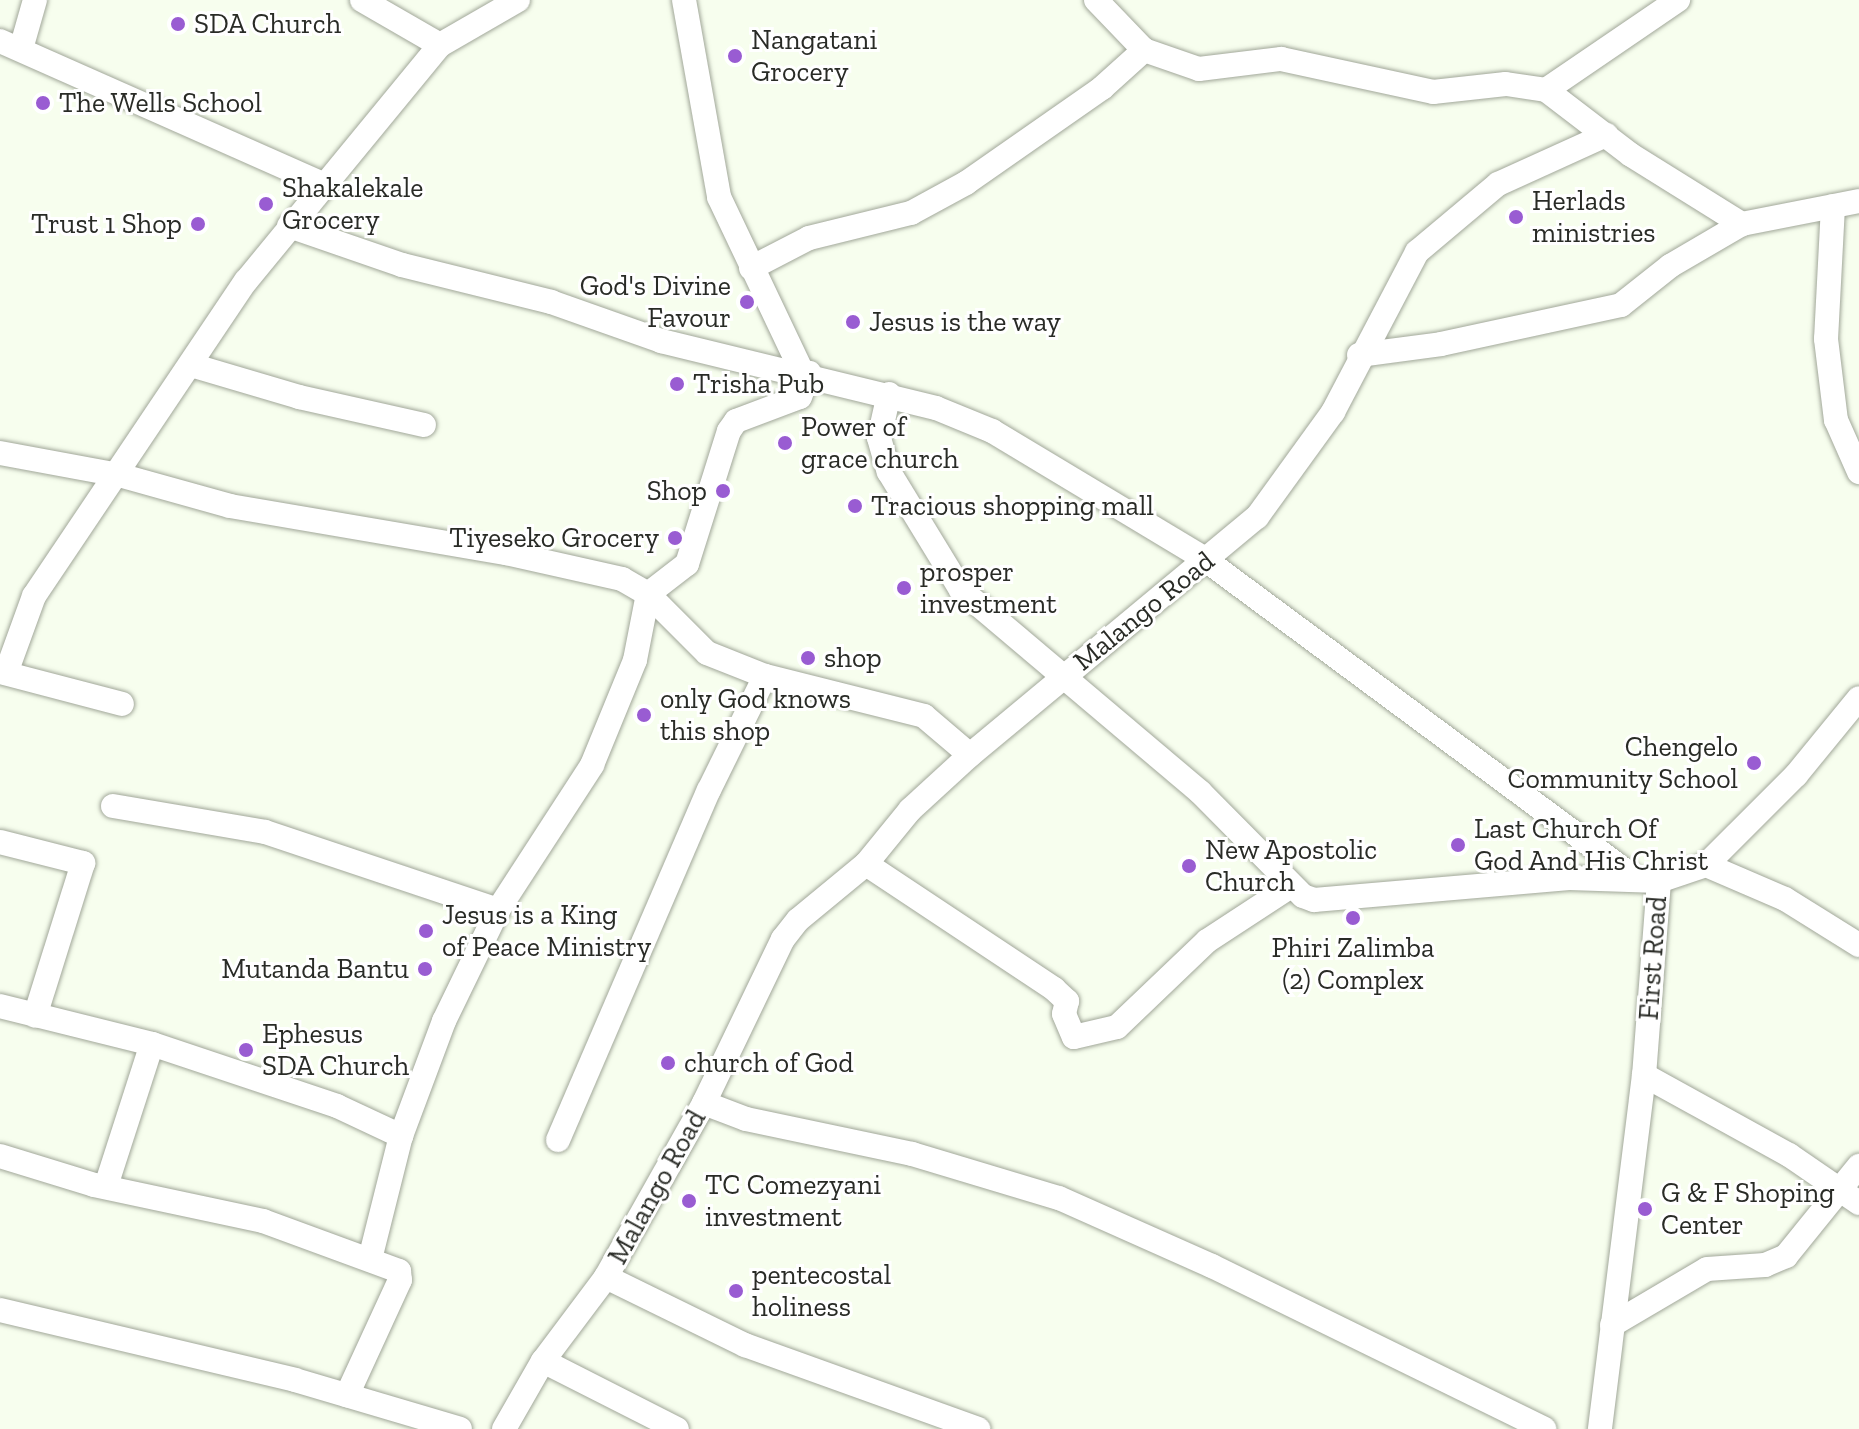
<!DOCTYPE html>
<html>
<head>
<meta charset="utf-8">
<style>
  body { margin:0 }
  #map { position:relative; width:1859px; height:1429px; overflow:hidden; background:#f7feee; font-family:"Zilla Slab",serif }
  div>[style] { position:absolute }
  .roads { filter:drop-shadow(0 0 2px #a1a799) drop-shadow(0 0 2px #a1a799) }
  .minor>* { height:24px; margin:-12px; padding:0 12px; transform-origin:12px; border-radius:12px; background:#fff }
  .dots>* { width:22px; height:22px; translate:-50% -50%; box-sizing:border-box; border:4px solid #fff; border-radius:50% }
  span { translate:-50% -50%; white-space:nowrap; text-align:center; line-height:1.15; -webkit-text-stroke:6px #fff; paint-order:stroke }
  .poi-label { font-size:28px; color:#292b26 }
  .left { translate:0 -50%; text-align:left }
  .right { translate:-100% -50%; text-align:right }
  .street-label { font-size:28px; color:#292b26 }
</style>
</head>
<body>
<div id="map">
  <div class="roads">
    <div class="minor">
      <i style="left:362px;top:0;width:90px;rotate:30deg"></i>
      <i style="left:684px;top:0;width:200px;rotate:79.9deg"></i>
      <i style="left:719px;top:197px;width:194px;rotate:64.6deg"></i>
      <i style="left:1096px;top:0;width:69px;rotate:46.2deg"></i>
      <i style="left:1144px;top:50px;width:58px;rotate:19.1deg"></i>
      <i style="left:1199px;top:69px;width:83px;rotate:-7deg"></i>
      <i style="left:1281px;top:59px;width:156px;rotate:12.2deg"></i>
      <i style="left:1433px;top:92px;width:73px;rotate:-6.3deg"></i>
      <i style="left:1506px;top:84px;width:40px;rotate:8.5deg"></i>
      <i style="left:1546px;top:90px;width:107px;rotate:37.4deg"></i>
      <i style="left:1631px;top:155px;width:131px;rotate:31.9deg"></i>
      <i style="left:0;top:41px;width:352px;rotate:23.9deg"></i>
      <i style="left:21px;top:49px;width:51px;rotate:-74.1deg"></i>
      <i style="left:1546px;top:90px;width:160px;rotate:-34.3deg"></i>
      <i style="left:1833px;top:206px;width:133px;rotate:93deg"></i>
      <i style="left:1826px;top:339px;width:82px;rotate:83deg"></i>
      <i style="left:1836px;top:420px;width:57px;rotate:66.1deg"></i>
      <i style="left:289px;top:226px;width:120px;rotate:19deg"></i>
      <i style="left:402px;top:265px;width:154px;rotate:13.9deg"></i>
      <i style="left:551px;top:302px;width:117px;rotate:19.5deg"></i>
      <i style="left:661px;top:341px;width:283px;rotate:13.7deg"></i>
      <i style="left:936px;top:408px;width:61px;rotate:22.3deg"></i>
      <i style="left:992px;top:431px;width:246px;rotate:31deg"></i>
      <i style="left:1203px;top:558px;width:538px;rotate:36.53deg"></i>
      <i style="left:751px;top:268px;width:65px;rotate:-27.3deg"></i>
      <i style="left:809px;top:238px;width:105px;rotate:-13.8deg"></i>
      <i style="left:911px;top:213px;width:63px;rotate:-28.6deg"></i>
      <i style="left:966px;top:183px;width:166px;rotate:-34.9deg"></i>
      <i style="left:1102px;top:88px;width:57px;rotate:-42.1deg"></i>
      <i style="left:1359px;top:355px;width:83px;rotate:-7.6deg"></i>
      <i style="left:1441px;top:344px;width:184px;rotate:-12.2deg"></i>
      <i style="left:1621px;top:305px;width:63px;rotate:-38.5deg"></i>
      <i style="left:1670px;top:266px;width:83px;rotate:-30.3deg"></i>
      <i style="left:1742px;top:224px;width:119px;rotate:-11.1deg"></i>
      <i style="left:191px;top:365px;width:113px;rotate:16.5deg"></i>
      <i style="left:299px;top:397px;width:128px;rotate:12.6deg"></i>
      <i style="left:889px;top:394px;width:45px;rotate:102.8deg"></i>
      <i style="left:879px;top:438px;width:35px;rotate:74deg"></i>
      <i style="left:889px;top:472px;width:138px;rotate:58.6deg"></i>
      <i style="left:961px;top:590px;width:313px;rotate:40.2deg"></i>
      <i style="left:1200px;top:792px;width:146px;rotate:45.3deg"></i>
      <i style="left:1303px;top:896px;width:12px;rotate:20deg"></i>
      <i style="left:1314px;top:900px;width:256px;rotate:-4.9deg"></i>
      <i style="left:1569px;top:878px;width:90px;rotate:1.9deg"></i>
      <i style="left:1659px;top:881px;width:195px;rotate:94.4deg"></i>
      <i style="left:1644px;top:1075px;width:357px;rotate:97.1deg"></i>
      <i style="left:0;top:453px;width:121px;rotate:10.5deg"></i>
      <i style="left:119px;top:475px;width:115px;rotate:15.6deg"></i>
      <i style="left:230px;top:506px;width:280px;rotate:9.7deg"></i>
      <i style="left:506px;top:553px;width:119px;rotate:12.6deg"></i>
      <i style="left:622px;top:579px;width:30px;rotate:30deg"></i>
      <i style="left:648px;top:594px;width:83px;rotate:45deg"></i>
      <i style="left:707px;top:653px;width:62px;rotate:21.6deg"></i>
      <i style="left:765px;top:676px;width:164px;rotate:14.1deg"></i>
      <i style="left:924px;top:716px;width:60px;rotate:40.3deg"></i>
      <i style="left:0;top:672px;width:126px;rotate:14.7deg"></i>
      <i style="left:6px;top:673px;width:82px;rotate:-70deg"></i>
      <i style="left:34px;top:596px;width:380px;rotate:-56.1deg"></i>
      <i style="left:246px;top:281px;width:306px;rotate:-50.6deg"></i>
      <i style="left:440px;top:45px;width:90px;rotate:-30deg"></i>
      <i style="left:113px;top:806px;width:154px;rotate:9.7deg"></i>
      <i style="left:265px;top:832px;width:246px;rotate:18.5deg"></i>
      <i style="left:0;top:842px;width:86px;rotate:14.2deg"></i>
      <i style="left:83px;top:863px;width:160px;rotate:107.4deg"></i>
      <i style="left:866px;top:864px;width:226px;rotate:33.6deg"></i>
      <i style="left:1054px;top:989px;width:18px;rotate:43deg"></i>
      <i style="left:1067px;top:1001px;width:13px;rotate:103deg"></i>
      <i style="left:1064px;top:1014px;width:25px;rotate:67deg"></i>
      <i style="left:1074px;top:1037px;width:44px;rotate:-13.1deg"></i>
      <i style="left:1117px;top:1027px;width:124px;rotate:-43.7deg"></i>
      <i style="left:1207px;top:941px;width:100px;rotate:-33.2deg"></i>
      <i style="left:1706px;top:865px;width:86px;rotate:23.3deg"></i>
      <i style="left:1785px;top:899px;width:87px;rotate:31.9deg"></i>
      <i style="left:1659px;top:881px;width:50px;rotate:-18.8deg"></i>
      <i style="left:1706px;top:865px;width:127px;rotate:-45deg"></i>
      <i style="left:1796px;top:775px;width:99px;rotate:-50.7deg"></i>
      <i style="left:0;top:1006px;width:157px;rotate:14deg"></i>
      <i style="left:152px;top:1044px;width:195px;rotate:18.5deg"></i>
      <i style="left:337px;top:1106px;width:71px;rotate:25.1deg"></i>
      <i style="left:1644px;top:1075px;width:166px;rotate:28.9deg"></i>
      <i style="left:1789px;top:1155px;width:85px;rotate:34.4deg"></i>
      <i style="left:704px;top:1103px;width:45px;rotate:20.9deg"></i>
      <i style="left:746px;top:1119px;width:170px;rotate:11.9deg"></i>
      <i style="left:912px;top:1154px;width:153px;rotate:16.7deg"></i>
      <i style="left:1059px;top:1198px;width:167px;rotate:24deg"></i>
      <i style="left:1212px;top:1266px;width:370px;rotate:26.1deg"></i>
      <i style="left:558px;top:1140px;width:381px;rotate:-66.7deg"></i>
      <i style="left:709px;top:790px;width:127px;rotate:-63.8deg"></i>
      <i style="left:0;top:1156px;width:98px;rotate:17.1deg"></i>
      <i style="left:94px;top:1185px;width:173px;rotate:12deg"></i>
      <i style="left:263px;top:1221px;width:145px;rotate:20.2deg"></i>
      <i style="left:399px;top:1271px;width:9px;rotate:84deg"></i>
      <i style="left:400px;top:1280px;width:127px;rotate:114.7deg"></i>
      <i style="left:106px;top:1186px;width:149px;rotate:-72.1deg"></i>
      <i style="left:370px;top:1259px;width:127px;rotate:-75.9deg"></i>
      <i style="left:401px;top:1136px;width:123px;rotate:-69.5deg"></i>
      <i style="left:444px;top:1021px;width:123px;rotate:-64.1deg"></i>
      <i style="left:498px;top:910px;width:173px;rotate:-57deg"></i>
      <i style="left:592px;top:765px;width:113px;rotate:-67.7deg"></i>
      <i style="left:635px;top:660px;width:67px;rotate:-78.9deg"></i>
      <i style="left:648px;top:594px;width:49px;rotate:-37.6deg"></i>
      <i style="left:687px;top:564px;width:139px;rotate:-72.5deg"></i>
      <i style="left:729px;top:431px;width:12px;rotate:-55deg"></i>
      <i style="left:736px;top:421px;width:68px;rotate:-20.6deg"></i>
      <i style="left:800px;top:397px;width:26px;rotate:-69deg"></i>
      <i style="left:606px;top:1277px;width:155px;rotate:26.1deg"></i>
      <i style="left:745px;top:1345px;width:248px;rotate:19.8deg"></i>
      <i style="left:0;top:1310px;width:303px;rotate:13.3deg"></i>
      <i style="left:295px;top:1380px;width:172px;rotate:16.5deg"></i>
      <i style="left:1612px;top:1325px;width:110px;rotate:-30.5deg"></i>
      <i style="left:1707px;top:1269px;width:58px;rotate:-3.9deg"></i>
      <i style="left:1765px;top:1265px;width:23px;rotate:-23deg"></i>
      <i style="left:1786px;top:1256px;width:116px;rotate:-51deg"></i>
      <i style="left:543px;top:1361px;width:150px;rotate:26.9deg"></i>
      <i style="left:504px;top:1429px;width:78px;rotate:-60.2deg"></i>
      <i style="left:543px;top:1361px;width:105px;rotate:-53.1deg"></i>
      <i style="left:606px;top:1277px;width:200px;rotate:-60.6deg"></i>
      <i style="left:704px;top:1103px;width:182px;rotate:-64.3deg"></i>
      <i style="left:783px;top:939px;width:24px;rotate:-52deg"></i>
      <i style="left:798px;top:920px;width:88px;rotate:-39.5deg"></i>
      <i style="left:866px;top:864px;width:70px;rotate:-50.8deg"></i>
      <i style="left:910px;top:810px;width:81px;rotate:-42.5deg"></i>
      <i style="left:970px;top:755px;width:373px;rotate:-39.7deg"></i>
      <i style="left:1257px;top:517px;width:130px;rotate:-54.1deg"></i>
      <i style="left:1333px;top:412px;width:181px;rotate:-62.3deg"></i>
      <i style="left:1417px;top:252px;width:106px;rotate:-40deg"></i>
      <i style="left:1498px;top:184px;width:119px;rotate:-24.4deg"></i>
    </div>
  </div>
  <div class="dots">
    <i style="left:178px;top:24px;background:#995cd2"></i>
    <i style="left:735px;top:56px;background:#995cd2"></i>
    <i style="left:43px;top:103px;background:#995cd2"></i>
    <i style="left:266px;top:204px;background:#995cd2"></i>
    <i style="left:1516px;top:217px;background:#995cd2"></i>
    <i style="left:198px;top:224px;background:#995cd2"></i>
    <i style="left:747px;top:302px;background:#995cd2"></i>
    <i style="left:853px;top:322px;background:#995cd2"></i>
    <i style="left:677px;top:384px;background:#995cd2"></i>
    <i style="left:785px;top:443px;background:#995cd2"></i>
    <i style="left:723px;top:491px;background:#995cd2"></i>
    <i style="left:855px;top:506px;background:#995cd2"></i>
    <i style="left:675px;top:538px;background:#995cd2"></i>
    <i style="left:904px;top:588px;background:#995cd2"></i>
    <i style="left:808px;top:658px;background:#995cd2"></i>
    <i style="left:644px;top:715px;background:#995cd2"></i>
    <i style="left:1754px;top:763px;background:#995cd2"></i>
    <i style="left:1458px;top:845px;background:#995cd2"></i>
    <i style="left:1189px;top:866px;background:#995cd2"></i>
    <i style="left:1353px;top:918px;background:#995cd2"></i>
    <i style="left:426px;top:931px;background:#995cd2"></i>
    <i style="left:425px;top:969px;background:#995cd2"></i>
    <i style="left:246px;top:1050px;background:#995cd2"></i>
    <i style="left:668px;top:1063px;background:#995cd2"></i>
    <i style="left:689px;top:1201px;background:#995cd2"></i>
    <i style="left:1645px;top:1209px;background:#995cd2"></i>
    <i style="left:736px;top:1291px;background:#995cd2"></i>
  </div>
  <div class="poi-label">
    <span class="left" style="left:194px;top:24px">SDA Church</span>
    <span class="left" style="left:751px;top:56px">Nangatani<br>Grocery</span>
    <span class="left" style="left:59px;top:103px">The Wells School</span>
    <span class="left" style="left:282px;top:204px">Shakalekale<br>Grocery</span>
    <span class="left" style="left:1532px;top:217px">Herlads<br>ministries</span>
    <span class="right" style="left:182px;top:224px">Trust 1 Shop</span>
    <span class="right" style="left:731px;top:302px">God's Divine<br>Favour</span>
    <span class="left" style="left:869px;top:322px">Jesus is the way</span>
    <span class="left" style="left:693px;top:384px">Trisha Pub</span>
    <span class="left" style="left:801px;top:443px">Power of<br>grace church</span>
    <span class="right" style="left:707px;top:491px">Shop</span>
    <span class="left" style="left:871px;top:506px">Tracious shopping mall</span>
    <span class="right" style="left:659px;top:538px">Tiyeseko Grocery</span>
    <span class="left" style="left:920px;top:588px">prosper<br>investment</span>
    <span class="left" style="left:824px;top:658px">shop</span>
    <span class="left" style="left:660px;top:715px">only God knows<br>this shop</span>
    <span class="right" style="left:1738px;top:763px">Chengelo<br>Community School</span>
    <span class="left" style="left:1474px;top:845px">Last Church Of<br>God And His Christ</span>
    <span class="left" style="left:1205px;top:866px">New Apostolic<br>Church</span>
    <span class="left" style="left:442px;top:931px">Jesus is a King<br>of Peace Ministry</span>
    <span style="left:1353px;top:964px">Phiri Zalimba<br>(2) Complex</span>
    <span class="right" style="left:409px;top:969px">Mutanda Bantu</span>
    <span class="left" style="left:262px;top:1050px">Ephesus<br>SDA Church</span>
    <span class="left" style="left:684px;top:1063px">church of God</span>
    <span class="left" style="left:705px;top:1201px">TC Comezyani<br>investment</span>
    <span class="left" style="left:1661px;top:1209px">G &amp; F Shoping<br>Center</span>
    <span class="left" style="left:752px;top:1291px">pentecostal<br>holiness</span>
  </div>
  <div class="street-label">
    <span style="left:1144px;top:611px;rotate:-39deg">Malango Road</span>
    <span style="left:1653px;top:958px;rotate:-86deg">First Road</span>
    <span style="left:657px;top:1187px;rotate:-61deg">Malango Road</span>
  </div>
</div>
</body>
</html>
